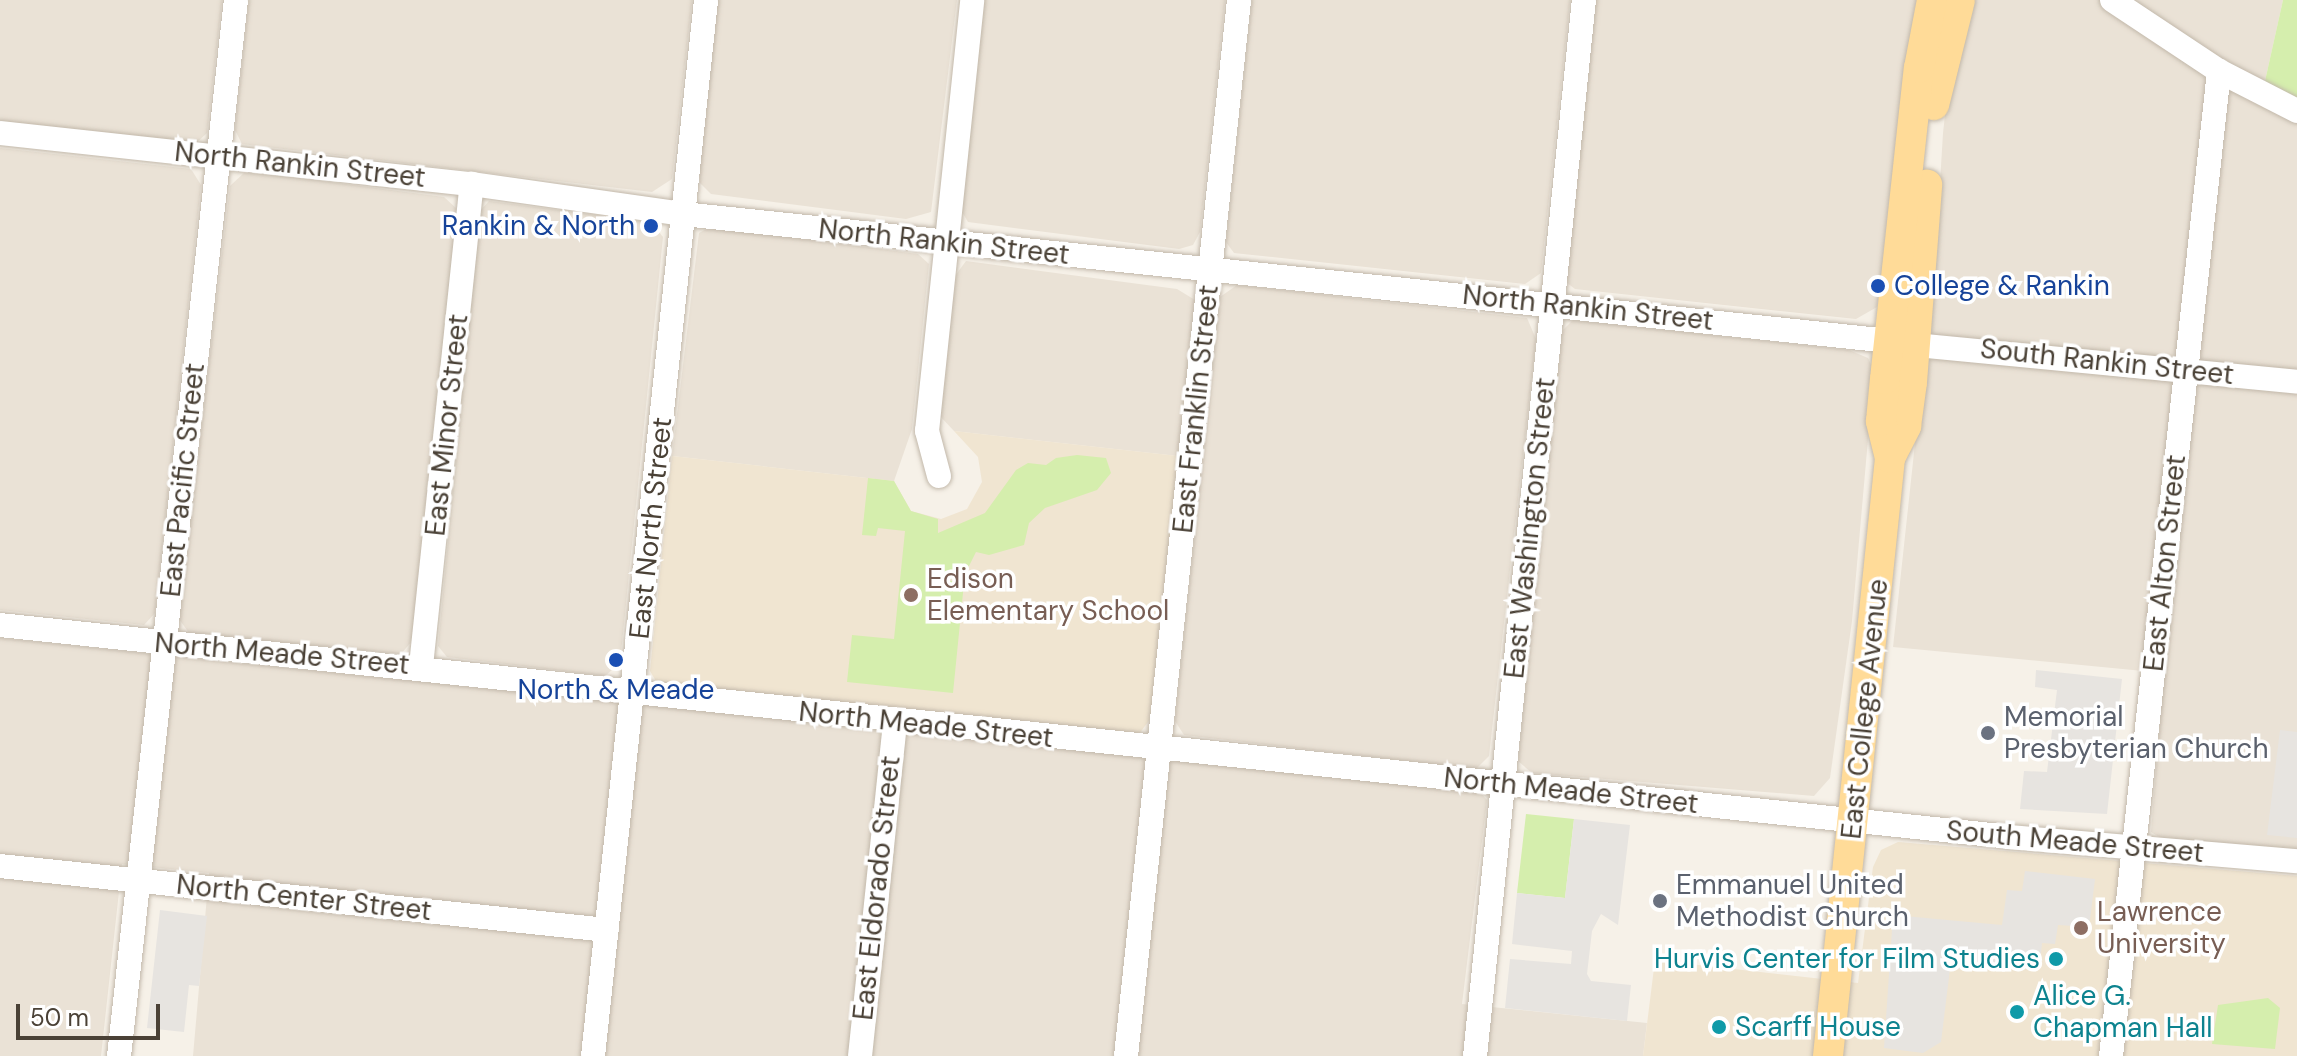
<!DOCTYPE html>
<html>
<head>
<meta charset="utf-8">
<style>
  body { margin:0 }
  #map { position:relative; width:2297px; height:1056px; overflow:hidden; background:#f6f1e8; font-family:"DM Sans",sans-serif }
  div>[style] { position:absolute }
  .residential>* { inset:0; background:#eae2d6 }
  .education>* { inset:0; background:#f0e5d1 }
  .green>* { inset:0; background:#d5eead }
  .parking>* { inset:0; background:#e7e4e0 }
  .roads { filter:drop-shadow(0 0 2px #c2b8aa) drop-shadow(0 0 2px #c2b8aa) }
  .minor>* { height:24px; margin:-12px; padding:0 12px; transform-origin:12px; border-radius:12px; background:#fff }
  .major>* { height:30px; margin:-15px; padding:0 15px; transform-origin:15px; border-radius:15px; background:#ffdb98 }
  .dots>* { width:22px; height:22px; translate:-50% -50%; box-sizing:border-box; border:4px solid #fff; border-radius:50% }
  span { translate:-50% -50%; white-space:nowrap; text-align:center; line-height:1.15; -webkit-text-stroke:7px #fff; paint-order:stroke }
  .street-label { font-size:28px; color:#4a4136 }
  .transit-label { font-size:28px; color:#164399 }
  .right { translate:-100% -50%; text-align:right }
  .left { translate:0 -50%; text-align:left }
  .education-label { font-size:28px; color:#785e54 }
  .worship-label { font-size:28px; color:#5b616d }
  .culture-label { font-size:28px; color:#0d838f }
  .scale { position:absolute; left:16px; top:1004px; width:144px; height:36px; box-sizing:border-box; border:4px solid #4a4136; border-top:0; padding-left:10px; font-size:24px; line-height:28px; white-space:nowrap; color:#4a4136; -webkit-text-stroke:6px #fff; paint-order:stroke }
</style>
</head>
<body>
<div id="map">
  <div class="residential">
    <i style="clip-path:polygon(0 0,222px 0,207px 133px,196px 143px,0 121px)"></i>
    <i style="clip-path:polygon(249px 0,692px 0,672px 179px,652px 192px,242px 144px,235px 130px)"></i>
    <i style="clip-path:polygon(717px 0,957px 0,931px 212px,906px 219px,711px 194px,700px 183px,699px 168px)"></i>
    <i style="clip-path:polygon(984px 0,1225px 0,1200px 232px,1193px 245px,1179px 249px,968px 222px,961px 210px)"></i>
    <i style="clip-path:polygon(1252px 0,1570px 0,1541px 273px,1525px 284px,1234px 253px,1226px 242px)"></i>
    <i style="clip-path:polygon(1596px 0,1920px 0,1877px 307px,1856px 319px,1575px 289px,1566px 282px)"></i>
    <i style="clip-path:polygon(1973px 0,2283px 0,2265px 81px,2297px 99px,2297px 851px,2161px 838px,2151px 832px,2164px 673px,1893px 647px,1936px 249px,1943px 133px,1948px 89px)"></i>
    <i style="clip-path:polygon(0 148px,191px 169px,201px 185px,155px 613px,144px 625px,0 610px)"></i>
    <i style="clip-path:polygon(246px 171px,444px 197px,457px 209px,412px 641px,401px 654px,189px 633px,179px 619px,230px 186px)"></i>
    <i style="clip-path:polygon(489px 201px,651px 222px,663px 237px,620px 663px,605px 676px,447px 657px,438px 646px,480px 211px)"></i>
    <i style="clip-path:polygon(710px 227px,918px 254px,929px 264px,912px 429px,894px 481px,672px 456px,699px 233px)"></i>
    <i style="clip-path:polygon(966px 261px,1177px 289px,1195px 300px,1178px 456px,954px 431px,939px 415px,955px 276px)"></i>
    <i style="clip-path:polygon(1237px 285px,1527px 318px,1536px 339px,1489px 756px,1476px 769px,1184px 735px,1175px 721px,1220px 297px)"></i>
    <i style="clip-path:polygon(1573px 320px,1849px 350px,1868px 358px,1874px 371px,1852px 621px,1830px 778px,1814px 796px,1532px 773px,1518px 761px,1562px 331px)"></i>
    <i style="clip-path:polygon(0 638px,1480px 792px,1487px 800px,1462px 1004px,1647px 1023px,1643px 1056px,193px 1056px,209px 873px,122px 864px,101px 1056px,0 1056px)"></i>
  </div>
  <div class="education">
    <i style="clip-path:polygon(954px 431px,1178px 456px,1151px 718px,1139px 734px,657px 683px,650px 671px,672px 456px,894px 481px,911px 511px,941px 519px,967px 509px,982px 482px,978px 457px)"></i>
    <i style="clip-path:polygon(1898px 842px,2297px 876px,2297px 1056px,1643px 1056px,1655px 960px,1858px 983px,1873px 867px,1881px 850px)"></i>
  </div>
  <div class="green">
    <i style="clip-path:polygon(2283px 0,2297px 0,2297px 99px,2265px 81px)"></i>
    <i style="clip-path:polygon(1077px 455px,1106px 458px,1111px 473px,1097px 490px,1045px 508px,1029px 523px,1024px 545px,989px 555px,976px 552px,964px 576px,945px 580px,964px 583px,953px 693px,847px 682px,852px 635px,894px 639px,905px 531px,878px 528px,876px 536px,862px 535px,868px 478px,894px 481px,911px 511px,938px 519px,938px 533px,985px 513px,1016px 470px,1028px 463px,1046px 465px,1056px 458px)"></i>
    <i style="clip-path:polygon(1526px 814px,1574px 819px,1565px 898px,1517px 893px)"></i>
    <i style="clip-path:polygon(2268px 998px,2280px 1008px,2275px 1049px,2212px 1044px,2218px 1005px)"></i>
  </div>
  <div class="parking">
    <i style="clip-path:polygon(2036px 670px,2122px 679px,2107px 814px,2020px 809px,2024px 771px,2047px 772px,2057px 690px,2035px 687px)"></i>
    <i style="clip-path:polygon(2280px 730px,2297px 732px,2297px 838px,2267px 835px)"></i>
    <i style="clip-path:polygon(1574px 819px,1630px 825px,1618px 925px,1601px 914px,1592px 931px,1587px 974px,1591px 981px,1631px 985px,1627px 1021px,1505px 1008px,1510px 959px,1571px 964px,1572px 951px,1512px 944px,1517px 893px,1565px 898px)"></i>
    <i style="clip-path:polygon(2025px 871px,2095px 879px,2089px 927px,2058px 925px,2055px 944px,2042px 943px,2040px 963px,2031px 962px,2030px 969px,1979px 964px,1978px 970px,1950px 969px,1941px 1042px,1923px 1053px,1884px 1048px,1893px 915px,2002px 925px,2007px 890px,2022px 891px)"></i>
    <i style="clip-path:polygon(160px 910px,207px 916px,199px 986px,189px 985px,184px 1032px,147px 1028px)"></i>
  </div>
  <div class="roads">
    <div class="minor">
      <i style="left:2112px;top:0;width:128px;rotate:33.6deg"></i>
      <i style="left:2219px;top:71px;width:88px;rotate:27.1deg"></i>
      <i style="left:0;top:133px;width:475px;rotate:6.2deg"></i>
      <i style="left:472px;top:184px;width:213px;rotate:8.1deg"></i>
      <i style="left:683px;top:214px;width:1213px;rotate:6.01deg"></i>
      <i style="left:1916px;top:345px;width:383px;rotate:5.5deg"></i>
      <i style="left:939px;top:476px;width:47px;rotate:-104.9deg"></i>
      <i style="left:927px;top:431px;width:433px;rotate:-84deg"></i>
      <i style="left:0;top:625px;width:2020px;rotate:6.02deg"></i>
      <i style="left:2009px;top:837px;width:289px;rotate:4.8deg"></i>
      <i style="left:421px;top:666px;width:485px;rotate:-84deg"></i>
      <i style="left:0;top:866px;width:610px;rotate:6.02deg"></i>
      <i style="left:119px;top:1056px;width:1062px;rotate:-83.68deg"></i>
      <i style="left:593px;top:1056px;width:1062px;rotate:-83.89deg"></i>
      <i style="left:860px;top:1056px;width:337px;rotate:-84deg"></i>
      <i style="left:1126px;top:1056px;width:1062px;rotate:-83.89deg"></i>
      <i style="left:1475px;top:1056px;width:1062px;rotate:-84.11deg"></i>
      <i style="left:2111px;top:1056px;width:991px;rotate:-83.74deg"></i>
    </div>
    <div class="major">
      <i style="left:1934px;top:105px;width:108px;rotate:-76.1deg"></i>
      <i style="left:1890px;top:458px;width:36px;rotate:-63deg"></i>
      <i style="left:1906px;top:426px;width:44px;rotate:-82.2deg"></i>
      <i style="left:1912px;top:382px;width:198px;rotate:-85.6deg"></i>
      <i style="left:1828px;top:1056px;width:601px;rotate:-84.08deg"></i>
      <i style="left:1890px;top:458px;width:38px;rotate:-104deg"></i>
      <i style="left:1881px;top:421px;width:42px;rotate:-84.6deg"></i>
      <i style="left:1885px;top:379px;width:313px;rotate:-83.8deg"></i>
      <i style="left:1919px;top:68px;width:69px;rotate:-79.2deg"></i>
    </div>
  </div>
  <div class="dots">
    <i style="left:651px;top:226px;background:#1a4fb4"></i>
    <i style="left:1878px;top:286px;background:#1a4fb4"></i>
    <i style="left:911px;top:595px;background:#8d6e63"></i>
    <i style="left:616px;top:660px;background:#1a4fb4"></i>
    <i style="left:1988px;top:733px;background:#6b7280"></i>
    <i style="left:1660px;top:901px;background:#6b7280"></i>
    <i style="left:2081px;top:928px;background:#8d6e63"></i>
    <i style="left:2056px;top:959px;background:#0f9aa8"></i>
    <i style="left:2017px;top:1012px;background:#0f9aa8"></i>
    <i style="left:1719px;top:1027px;background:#0f9aa8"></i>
  </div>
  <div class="street-label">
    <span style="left:300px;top:165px;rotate:6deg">North Rankin Street</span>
    <span style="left:944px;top:242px;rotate:6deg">North Rankin Street</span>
    <span style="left:1588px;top:308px;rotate:6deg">North Rankin Street</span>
    <span style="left:2107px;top:362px;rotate:6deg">South Rankin Street</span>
    <span style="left:1196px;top:409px;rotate:-84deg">East Franklin Street</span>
    <span style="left:447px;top:425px;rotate:-84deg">East Minor Street</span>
    <span style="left:183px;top:480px;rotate:-84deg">East Pacific Street</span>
    <span style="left:651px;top:528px;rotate:-84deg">East North Street</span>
    <span style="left:1530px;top:528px;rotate:-84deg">East Washington Street</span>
    <span style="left:2165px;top:563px;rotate:-84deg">East Alton Street</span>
    <span style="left:282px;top:654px;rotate:5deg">North Meade Street</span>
    <span style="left:1865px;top:709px;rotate:-84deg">East College Avenue</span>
    <span style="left:926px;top:725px;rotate:6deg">North Meade Street</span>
    <span style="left:1571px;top:791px;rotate:6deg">North Meade Street</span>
    <span style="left:2075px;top:842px;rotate:5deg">South Meade Street</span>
    <span style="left:877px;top:888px;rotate:-84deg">East Eldorado Street</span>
    <span style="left:304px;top:898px;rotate:6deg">North Center Street</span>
  </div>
  <div class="transit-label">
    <span class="right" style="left:635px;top:226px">Rankin &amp; North</span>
    <span class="left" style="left:1894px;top:286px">College &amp; Rankin</span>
    <span style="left:616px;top:690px">North &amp; Meade</span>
  </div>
  <div class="education-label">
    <span class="left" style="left:927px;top:595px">Edison<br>Elementary School</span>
    <span class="left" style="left:2097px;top:928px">Lawrence<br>University</span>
  </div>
  <div class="worship-label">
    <span class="left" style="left:2004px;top:733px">Memorial<br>Presbyterian Church</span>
    <span class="left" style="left:1676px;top:901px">Emmanuel United<br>Methodist Church</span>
  </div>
  <div class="culture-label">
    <span class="right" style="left:2040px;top:959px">Hurvis Center for Film Studies</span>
    <span class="left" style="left:2033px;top:1012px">Alice G.<br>Chapman Hall</span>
    <span class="left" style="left:1735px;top:1027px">Scarff House</span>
  </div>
  <div class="scale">50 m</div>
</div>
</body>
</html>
